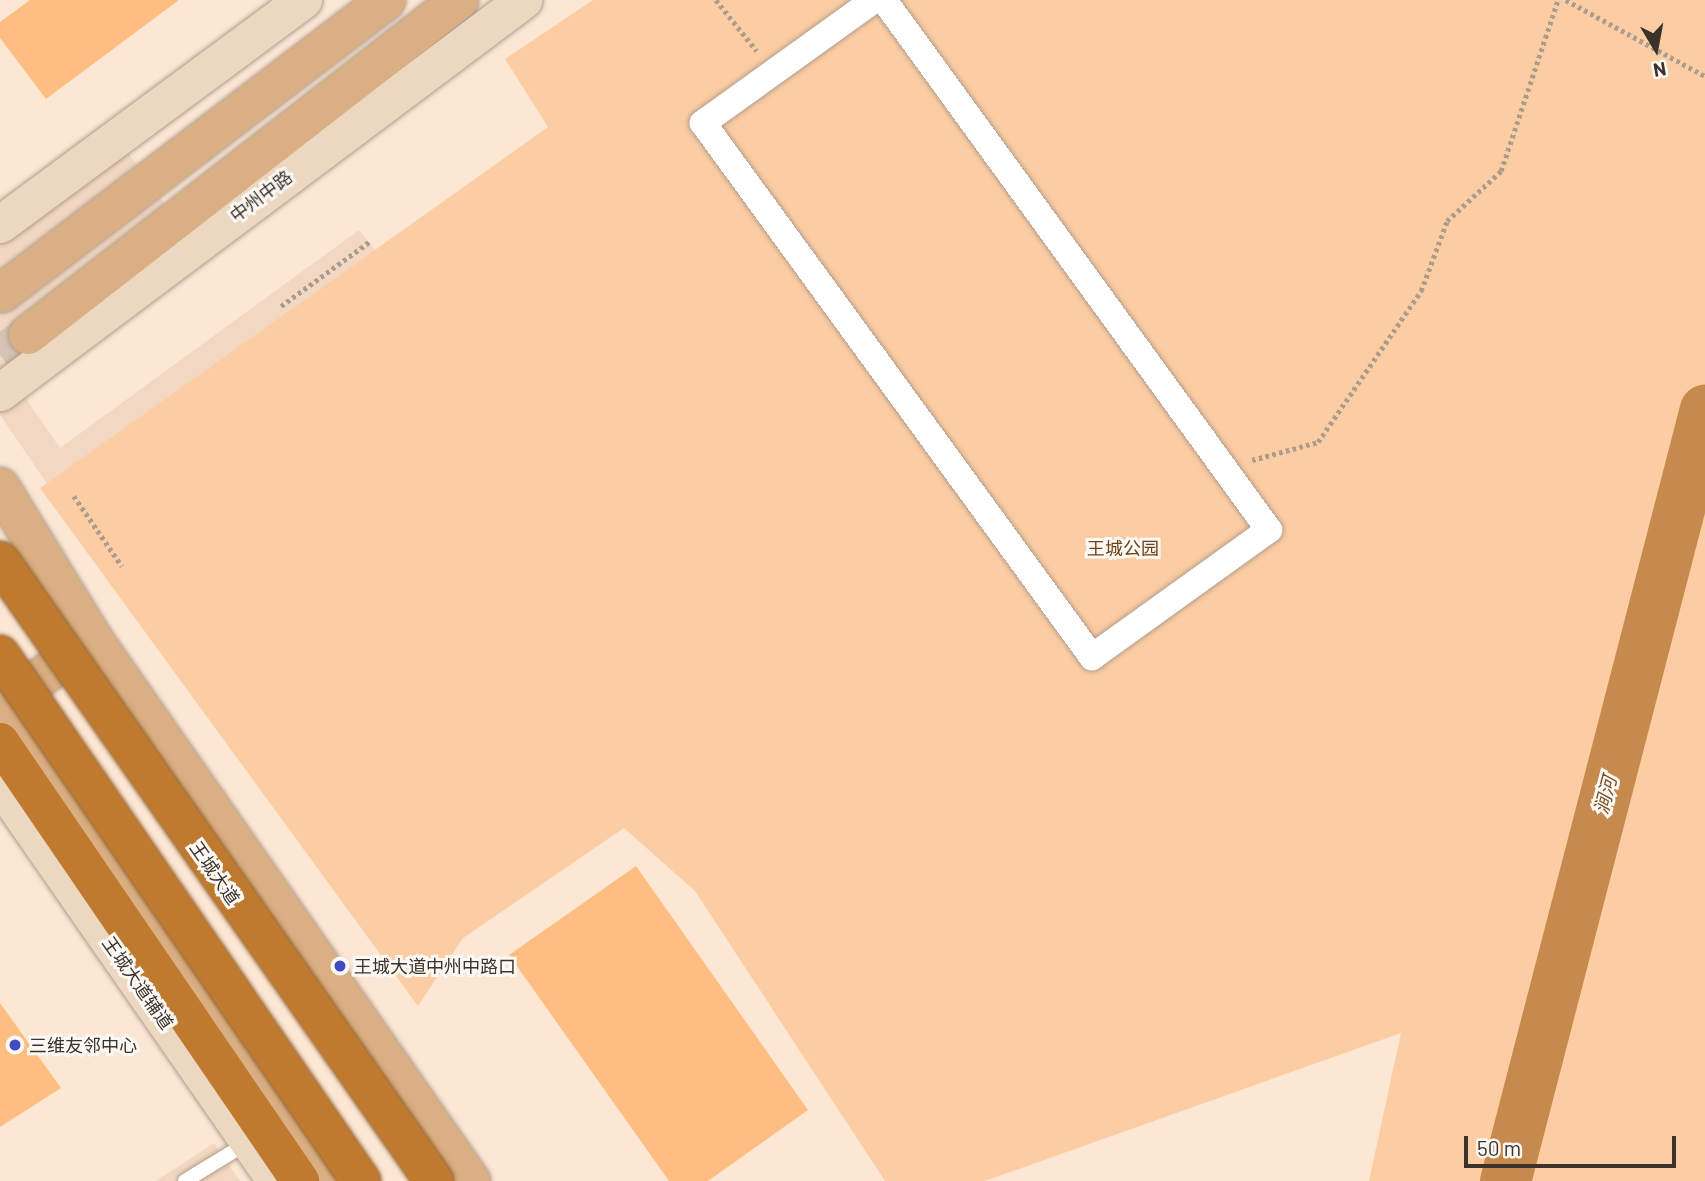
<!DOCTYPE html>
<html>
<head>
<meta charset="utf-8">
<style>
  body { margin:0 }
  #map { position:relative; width:1705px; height:1181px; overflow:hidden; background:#fce7d5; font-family:Barlow,"Noto Sans SC",sans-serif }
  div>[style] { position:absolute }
  .built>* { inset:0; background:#f2d8c2 }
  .green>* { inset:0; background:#fccca2 }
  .river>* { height:51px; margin:-25.5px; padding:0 25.5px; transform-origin:25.5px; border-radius:25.5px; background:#c78a4e }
  .building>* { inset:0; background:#febe82 }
  .primary-tunnel>* { height:38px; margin-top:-19px; transform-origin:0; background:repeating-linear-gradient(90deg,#d5c3b3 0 38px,transparent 0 57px) }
  .path>* { height:4.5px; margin-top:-2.25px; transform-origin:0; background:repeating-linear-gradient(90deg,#ab9c8e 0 3.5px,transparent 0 7px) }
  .roads { filter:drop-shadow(0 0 2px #b19d8d) drop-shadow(0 0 2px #b19d8d) }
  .lane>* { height:14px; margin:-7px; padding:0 7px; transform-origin:7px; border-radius:7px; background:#fff }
  .street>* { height:26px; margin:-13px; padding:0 13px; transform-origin:13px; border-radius:13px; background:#fff }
  .secondary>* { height:37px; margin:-18.5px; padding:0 18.5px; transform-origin:18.5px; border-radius:18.5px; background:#ecd7c1 }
  .primary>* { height:38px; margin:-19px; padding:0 19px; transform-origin:19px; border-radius:19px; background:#d9af83 }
  .highway>* { height:38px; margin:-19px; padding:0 19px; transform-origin:19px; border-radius:19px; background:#c07a30 }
  .bridges { filter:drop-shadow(0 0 2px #91612e) drop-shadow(0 0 2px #91612e) }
  .highway-bridge>* { height:38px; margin:-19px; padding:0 19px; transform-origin:19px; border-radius:19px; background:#c07a30 }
  .dots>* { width:19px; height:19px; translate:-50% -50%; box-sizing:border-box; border:4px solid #fcf8f4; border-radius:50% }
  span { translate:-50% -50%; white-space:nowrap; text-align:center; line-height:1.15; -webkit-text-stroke:6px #fcf8f4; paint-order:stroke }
  .street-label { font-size:18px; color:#3a322b }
  .park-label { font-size:18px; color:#6d4317 }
  .poi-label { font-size:18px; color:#3a322b }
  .left { translate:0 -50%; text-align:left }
  .water-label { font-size:19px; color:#774c21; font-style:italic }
  .north { position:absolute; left:1621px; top:14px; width:70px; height:70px; -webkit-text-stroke:5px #fcf8f4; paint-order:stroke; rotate:170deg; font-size:19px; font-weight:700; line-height:28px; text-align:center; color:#3a322b }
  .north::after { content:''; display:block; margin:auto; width:24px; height:32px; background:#3a322b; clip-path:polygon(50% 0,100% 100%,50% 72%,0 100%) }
  .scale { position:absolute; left:1464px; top:1136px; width:212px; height:32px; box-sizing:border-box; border:4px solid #3a322b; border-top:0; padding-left:9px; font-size:21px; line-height:24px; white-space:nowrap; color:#3a322b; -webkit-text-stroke:5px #fcf8f4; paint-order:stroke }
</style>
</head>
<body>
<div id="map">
  <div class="built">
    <i style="clip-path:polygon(128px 153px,189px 237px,4px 367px,60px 448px,359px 230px,379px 255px,109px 574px,0 415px,0 244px)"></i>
    <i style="clip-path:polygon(214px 1143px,240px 1181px,156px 1181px)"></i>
  </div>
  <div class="green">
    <i style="clip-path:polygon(593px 0,1705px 0,1705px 1181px,1369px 1181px,1401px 1033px,985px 1181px,885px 1181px,695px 891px,624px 828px,463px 938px,418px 1006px,40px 488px,548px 127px,505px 59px)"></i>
  </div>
  <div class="river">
    <i style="left:1505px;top:1181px;width:797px;rotate:-75.48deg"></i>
  </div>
  <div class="building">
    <i style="clip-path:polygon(30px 0,179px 0,46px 99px,0 38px,0 22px)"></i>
    <i style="clip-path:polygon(636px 866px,808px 1110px,708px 1181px,669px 1181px,509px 955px)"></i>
    <i style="clip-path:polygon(0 1003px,61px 1088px,0 1127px)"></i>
  </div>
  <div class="primary-tunnel">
    <i style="left:0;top:355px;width:34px;rotate:-36deg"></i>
  </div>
  <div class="path">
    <i style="left:716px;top:0;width:65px;rotate:51.2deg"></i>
    <i style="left:1566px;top:0;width:158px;rotate:28.7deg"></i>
    <i style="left:281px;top:306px;width:109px;rotate:-36deg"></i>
    <i style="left:1252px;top:460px;width:68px;rotate:-15.3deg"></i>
    <i style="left:1318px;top:442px;width:183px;rotate:-55.7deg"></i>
    <i style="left:1421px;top:291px;width:75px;rotate:-69.6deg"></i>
    <i style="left:1447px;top:221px;width:74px;rotate:-42.8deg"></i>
    <i style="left:1501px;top:171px;width:180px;rotate:-71.6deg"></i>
    <i style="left:74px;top:496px;width:85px;rotate:55.6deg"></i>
  </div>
  <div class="roads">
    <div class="lane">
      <i style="left:185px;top:1181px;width:73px;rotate:-31.5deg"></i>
    </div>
    <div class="street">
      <i style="left:874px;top:0;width:211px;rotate:144.3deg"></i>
      <i style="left:703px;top:123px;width:661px;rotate:53.93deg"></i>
      <i style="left:1092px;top:657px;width:218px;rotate:-35.7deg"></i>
      <i style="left:1269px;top:530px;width:655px;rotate:-126deg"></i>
    </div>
    <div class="secondary">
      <i style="left:0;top:224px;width:377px;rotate:-36.5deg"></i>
      <i style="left:0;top:392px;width:654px;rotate:-36.85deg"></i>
      <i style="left:0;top:784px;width:484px;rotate:55.2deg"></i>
    </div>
    <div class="primary">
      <i style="left:2px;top:293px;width:483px;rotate:-37.3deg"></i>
      <i style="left:28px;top:335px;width:546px;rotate:-37.86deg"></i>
      <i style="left:0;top:487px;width:178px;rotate:58.5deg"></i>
      <i style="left:93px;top:639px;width:661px;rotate:55.11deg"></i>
      <i style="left:0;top:703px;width:579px;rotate:55.71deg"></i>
      <i style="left:2px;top:706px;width:113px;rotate:-36.4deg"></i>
    </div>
    <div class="highway">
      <i style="left:0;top:742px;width:532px;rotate:55.65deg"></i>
    </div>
  </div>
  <div class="bridges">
    <div class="highway-bridge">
      <i style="left:0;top:561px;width:757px;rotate:55.01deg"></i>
      <i style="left:0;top:655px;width:638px;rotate:55.54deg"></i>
    </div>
  </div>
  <div class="dots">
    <i style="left:340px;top:966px;background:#414cc0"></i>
    <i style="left:15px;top:1045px;background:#414cc0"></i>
  </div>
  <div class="street-label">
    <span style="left:261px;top:196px;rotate:-37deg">中州中路</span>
    <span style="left:215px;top:873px;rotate:55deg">王城大道</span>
    <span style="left:138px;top:983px;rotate:55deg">王城大道辅道</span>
  </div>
  <div class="park-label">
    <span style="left:1123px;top:548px">王城公园</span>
  </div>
  <div class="poi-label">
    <span class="left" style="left:354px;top:966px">王城大道中州中路口</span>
    <span class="left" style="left:29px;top:1045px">三维友邻中心</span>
  </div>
  <div class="water-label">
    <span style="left:1605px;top:795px;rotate:-75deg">涧河</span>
  </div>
  <div class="north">N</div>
  <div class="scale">50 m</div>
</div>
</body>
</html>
